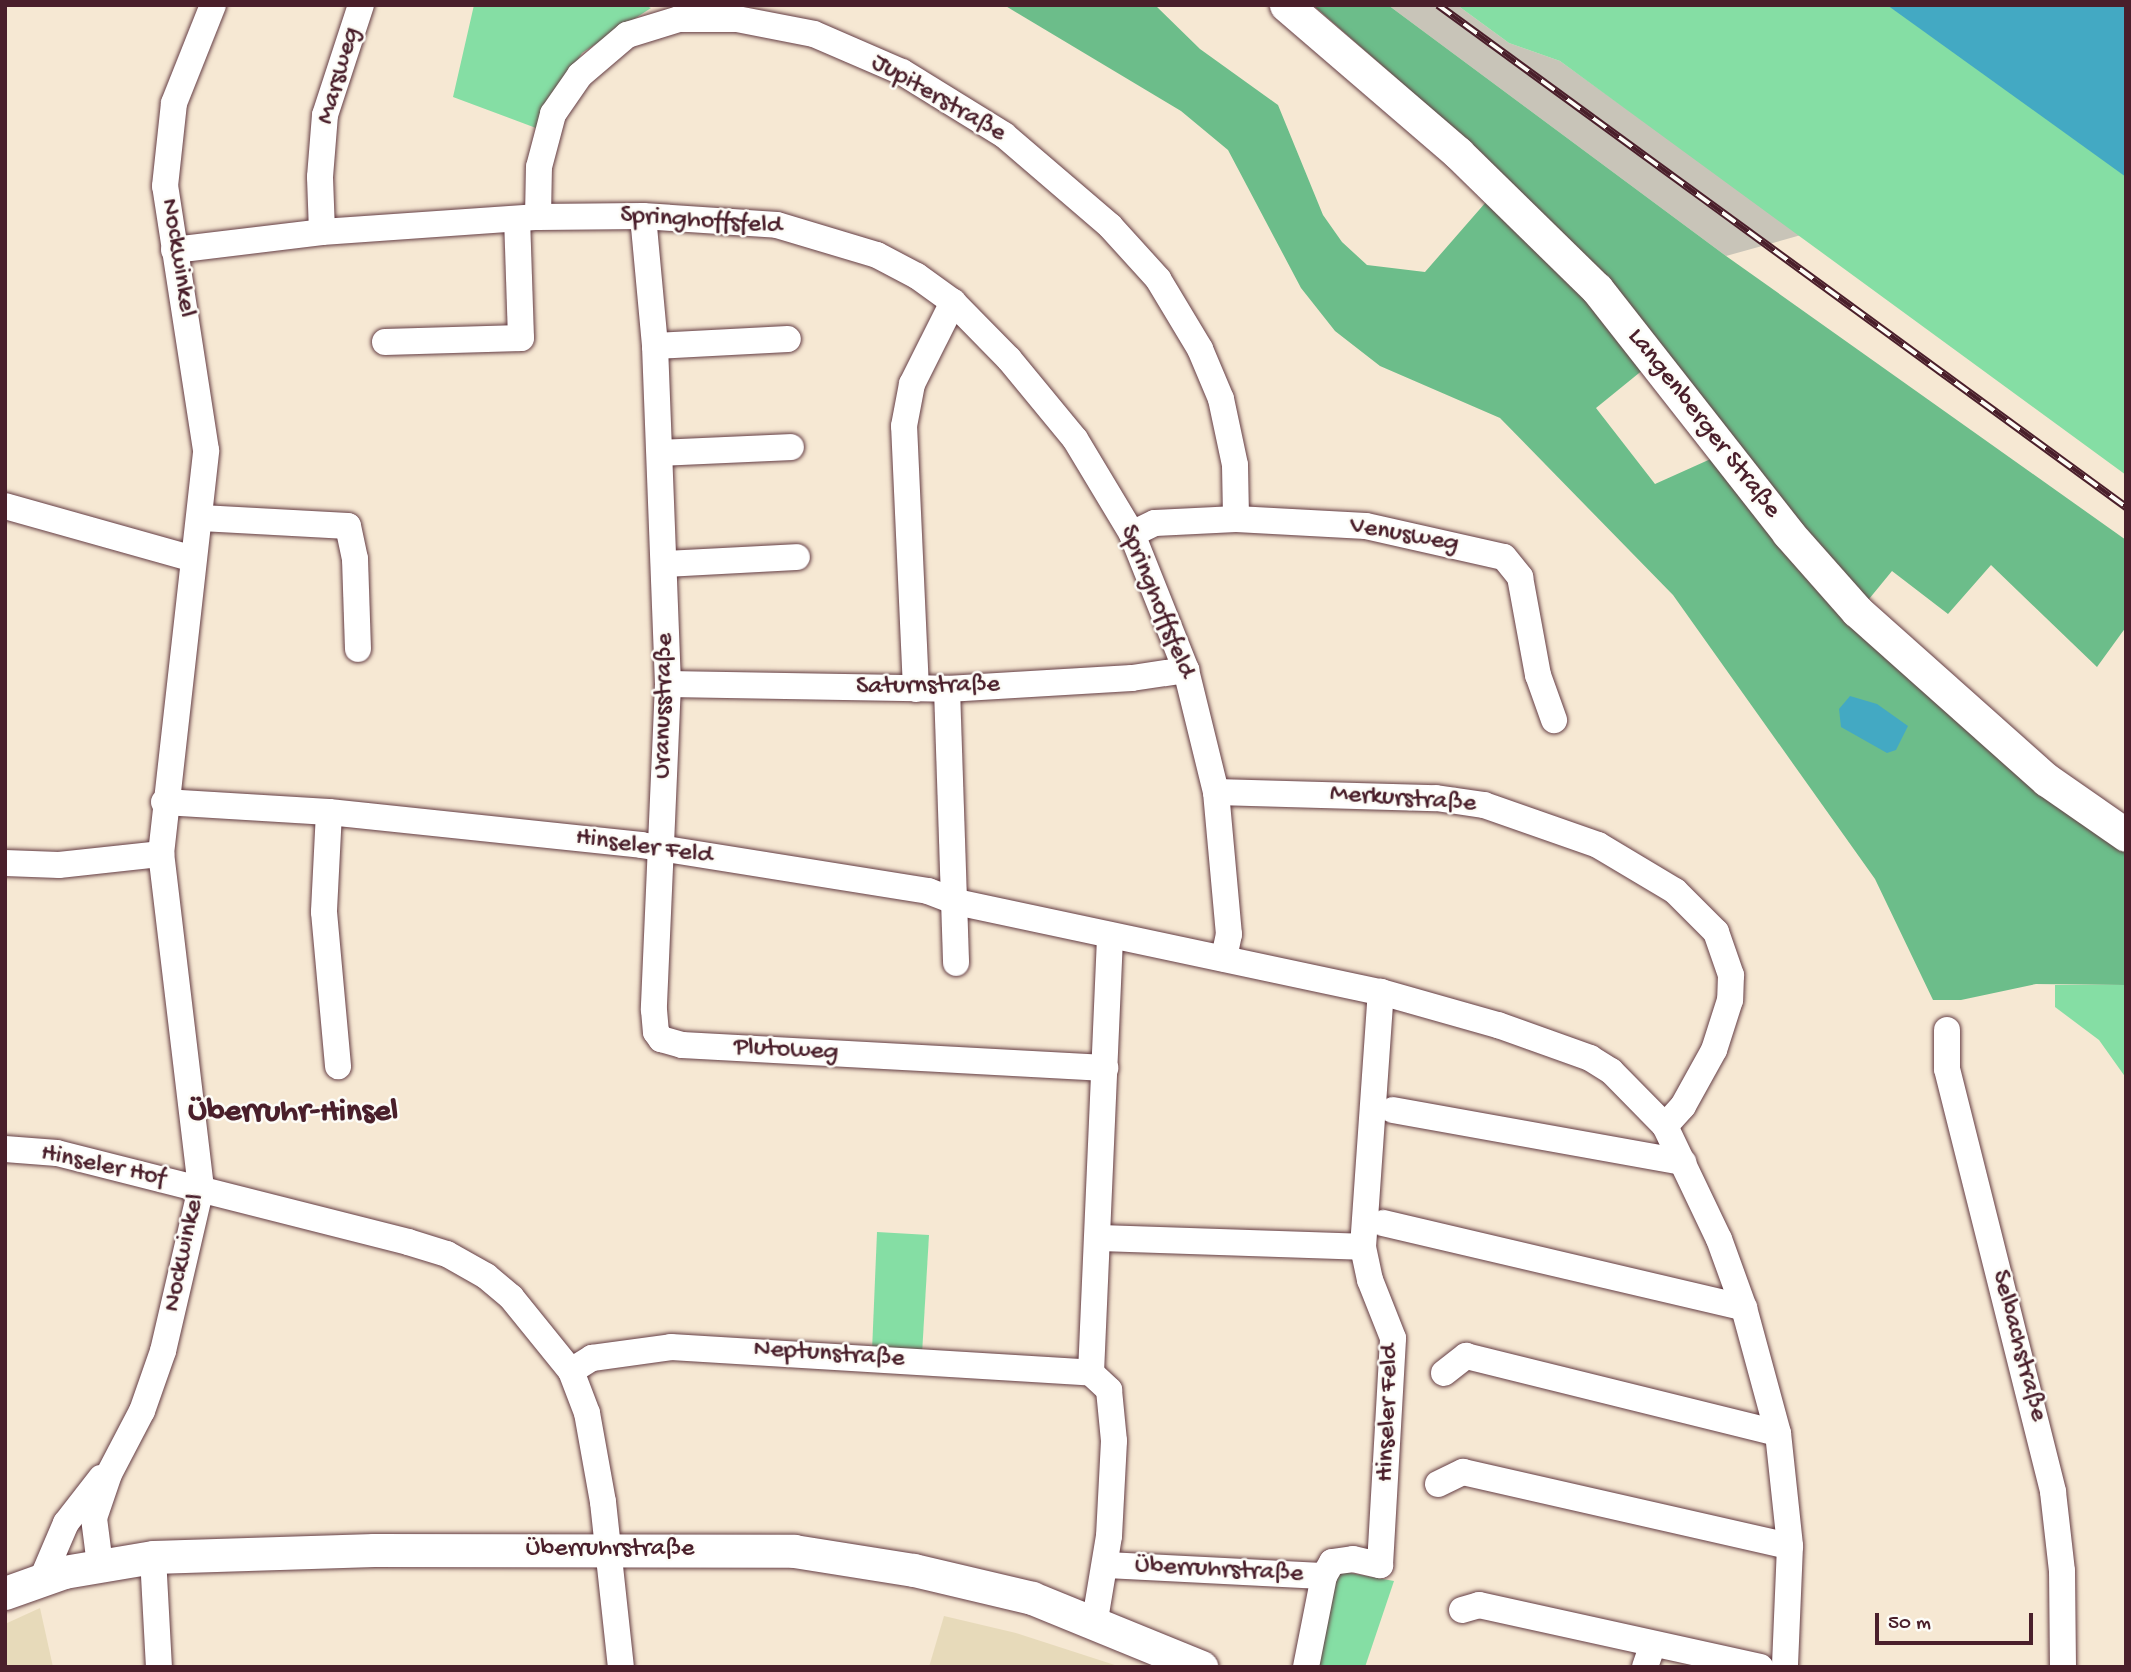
<!DOCTYPE html>
<html>
<head>
<meta charset="utf-8">
<style>
  body { margin:0 }
  #map { position:relative; width:2131px; height:1672px; overflow:hidden; background:#f6e8d3; font-family:"Gochi Hand",sans-serif }
  div>[style] { position:absolute }
  .built>* { inset:0; background:#e7daba }
  .industrial>* { inset:0; background:#c8c4b8 }
  .green>* { inset:0; background:#85dea4 }
  .forest>* { inset:0; background:#6cbd8a }
  .water>* { inset:0; background:#43a9c3 }
  .roads { filter:drop-shadow(0 0 2px #643d44) drop-shadow(0 0 2px #643d44) }
  .minor>* { height:26px; margin:-13px; padding:0 13px; transform-origin:13px; border-radius:13px; background:#fff }
  .major>* { height:33px; margin:-16.5px; padding:0 16.5px; transform-origin:16.5px; border-radius:16.5px; background:#fff }
  .rail>* { height:8px; margin-top:-4px; transform-origin:0; background:repeating-linear-gradient(90deg,#fdfcf7 0 16px,#4a1f2b 0 32px); box-sizing:border-box; border-block:2px solid #4a1f2b }
  span { translate:-50% -50%; white-space:nowrap; text-align:center; line-height:1.15; -webkit-text-stroke:5px #fdfcf7; paint-order:stroke }
  .street-label { font-size:26px; color:#4a1f2b }
  .district-label { font-size:33px; color:#4a1f2b; font-weight:700 }
  .frame { position:absolute; inset:0; border:7px solid #4a1f2b; pointer-events:none }
  .scale { position:absolute; left:1875px; top:1613px; width:158px; height:32px; box-sizing:border-box; border:4px solid #4a1f2b; border-top:0; padding-left:9px; font-size:21px; line-height:24px; white-space:nowrap; color:#4a1f2b; -webkit-text-stroke:5px #fdfcf7; paint-order:stroke }
</style>
</head>
<body>
<div id="map">
  <div class="built">
    <i style="clip-path:polygon(40px 1608px,53px 1667px,5px 1667px,5px 1624px)"></i>
    <i style="clip-path:polygon(944px 1616px,1016px 1633px,1121px 1667px,929px 1667px)"></i>
  </div>
  <div class="industrial">
    <i style="clip-path:polygon(1388px 5px,1457px 5px,1509px 43px,1560px 61px,1801px 235px,1726px 256px)"></i>
  </div>
  <div class="green">
    <i style="clip-path:polygon(474px 5px,644px 5px,651px 8px,582px 53px,536px 128px,453px 97px)"></i>
    <i style="clip-path:polygon(1457px 5px,2126px 5px,2126px 475px,1560px 61px,1509px 43px)"></i>
    <i style="clip-path:polygon(2055px 985px,2126px 985px,2126px 1078px,2099px 1040px,2055px 1007px)"></i>
    <i style="clip-path:polygon(877px 1232px,929px 1235px,922px 1354px,872px 1351px)"></i>
    <i style="clip-path:polygon(1339px 1571px,1394px 1581px,1365px 1667px,1314px 1667px)"></i>
  </div>
  <div class="forest">
    <i style="clip-path:polygon(1004px 5px,1155px 5px,1200px 49px,1278px 105px,1323px 215px,1342px 242px,1367px 265px,1425px 272px,1486px 202px,1597px 309px,1644px 369px,1596px 408px,1655px 484px,1724px 453px,1787px 536px,2126px 838px,2126px 985px,2036px 984px,1961px 1000px,1933px 1000px,1875px 879px,1673px 595px,1500px 418px,1380px 366px,1335px 331px,1301px 288px,1228px 150px,1181px 111px)"></i>
    <i style="clip-path:polygon(1313px 5px,1388px 5px,1726px 256px,2126px 540px,2126px 627px,2097px 667px,1991px 565px,1948px 614px,1892px 571px,1860px 610px,1600px 286px,1483px 154px)"></i>
  </div>
  <div class="water">
    <i style="clip-path:polygon(1887px 5px,2126px 5px,2126px 177px)"></i>
    <i style="clip-path:polygon(1850px 696px,1877px 704px,1908px 726px,1896px 750px,1887px 753px,1841px 727px,1839px 709px)"></i>
  </div>
  <div class="roads">
    <div class="minor">
      <i style="left:643px;top:216px;width:131px;rotate:84.7deg"></i>
      <i style="left:655px;top:346px;width:338px;rotate:87.8deg"></i>
      <i style="left:668px;top:684px;width:326px;rotate:92.5deg"></i>
      <i style="left:654px;top:1010px;width:22px;rotate:85deg"></i>
      <i style="left:656px;top:1032px;width:9px;rotate:54deg"></i>
      <i style="left:661px;top:1039px;width:22px;rotate:16deg"></i>
      <i style="left:682px;top:1045px;width:424px;rotate:3.1deg"></i>
      <i style="left:538px;top:217px;width:50px;rotate:-88.9deg"></i>
      <i style="left:539px;top:167px;width:55px;rotate:-75.2deg"></i>
      <i style="left:553px;top:114px;width:47px;rotate:-55.3deg"></i>
      <i style="left:580px;top:75px;width:62px;rotate:-40.4deg"></i>
      <i style="left:627px;top:35px;width:54px;rotate:-17.1deg"></i>
      <i style="left:679px;top:19px;width:58px"></i>
      <i style="left:737px;top:19px;width:78px;rotate:11deg"></i>
      <i style="left:814px;top:34px;width:96px;rotate:23.4deg"></i>
      <i style="left:902px;top:72px;width:120px;rotate:31.7deg"></i>
      <i style="left:1004px;top:135px;width:140px;rotate:40.6deg"></i>
      <i style="left:1110px;top:226px;width:72px;rotate:47.8deg"></i>
      <i style="left:1158px;top:279px;width:82px;rotate:59deg"></i>
      <i style="left:1200px;top:349px;width:54px;rotate:67.2deg"></i>
      <i style="left:1221px;top:399px;width:67px;rotate:78deg"></i>
      <i style="left:1235px;top:465px;width:54px;rotate:88.9deg"></i>
      <i style="left:322px;top:232px;width:55px;rotate:-92.1deg"></i>
      <i style="left:320px;top:177px;width:62px;rotate:-85.4deg"></i>
      <i style="left:325px;top:115px;width:116px;rotate:-71.9deg"></i>
      <i style="left:174px;top:250px;width:149px;rotate:-6.9deg"></i>
      <i style="left:322px;top:232px;width:217px;rotate:-4deg"></i>
      <i style="left:538px;top:217px;width:105px;rotate:-0.5deg"></i>
      <i style="left:643px;top:216px;width:134px;rotate:3.8deg"></i>
      <i style="left:777px;top:225px;width:104px;rotate:16.7deg"></i>
      <i style="left:877px;top:255px;width:45px;rotate:27.7deg"></i>
      <i style="left:917px;top:276px;width:44px;rotate:35.8deg"></i>
      <i style="left:953px;top:302px;width:80px;rotate:45.5deg"></i>
      <i style="left:1009px;top:359px;width:104px;rotate:50.5deg"></i>
      <i style="left:1075px;top:439px;width:111px;rotate:59deg"></i>
      <i style="left:1132px;top:534px;width:146px;rotate:68.3deg"></i>
      <i style="left:1186px;top:670px;width:126px;rotate:76.2deg"></i>
      <i style="left:1216px;top:792px;width:143px;rotate:84.8deg"></i>
      <i style="left:1229px;top:934px;width:25px;rotate:102deg"></i>
      <i style="left:385px;top:342px;width:136px;rotate:-1.7deg"></i>
      <i style="left:521px;top:338px;width:119px;rotate:-91.9deg"></i>
      <i style="left:655px;top:346px;width:133px;rotate:-3deg"></i>
      <i style="left:660px;top:453px;width:131px;rotate:-2.6deg"></i>
      <i style="left:5px;top:506px;width:195px;rotate:15.7deg"></i>
      <i style="left:201px;top:518px;width:147px;rotate:3.1deg"></i>
      <i style="left:348px;top:526px;width:34px;rotate:78deg"></i>
      <i style="left:355px;top:559px;width:90px;rotate:88.1deg"></i>
      <i style="left:1132px;top:534px;width:25px;rotate:-26deg"></i>
      <i style="left:1155px;top:523px;width:81px;rotate:-2.8deg"></i>
      <i style="left:1236px;top:519px;width:130px;rotate:3.1deg"></i>
      <i style="left:1366px;top:526px;width:141px;rotate:12.7deg"></i>
      <i style="left:1504px;top:557px;width:26px;rotate:51deg"></i>
      <i style="left:1520px;top:577px;width:100px;rotate:79.6deg"></i>
      <i style="left:1538px;top:675px;width:48px;rotate:70.4deg"></i>
      <i style="left:664px;top:564px;width:133px;rotate:-3deg"></i>
      <i style="left:668px;top:684px;width:279px;rotate:1deg"></i>
      <i style="left:947px;top:689px;width:185px;rotate:-3.4deg"></i>
      <i style="left:1132px;top:678px;width:55px;rotate:-8.4deg"></i>
      <i style="left:916px;top:689px;width:263px;rotate:-92.6deg"></i>
      <i style="left:904px;top:426px;width:43px;rotate:-79.2deg"></i>
      <i style="left:912px;top:384px;width:92px;rotate:-63.4deg"></i>
      <i style="left:947px;top:689px;width:274px;rotate:88.1deg"></i>
      <i style="left:1216px;top:792px;width:220px;rotate:1.6deg"></i>
      <i style="left:1436px;top:798px;width:49px;rotate:8.3deg"></i>
      <i style="left:1484px;top:805px;width:121px;rotate:19.3deg"></i>
      <i style="left:1598px;top:845px;width:90px;rotate:30.9deg"></i>
      <i style="left:1675px;top:891px;width:58px;rotate:45deg"></i>
      <i style="left:1716px;top:932px;width:46px;rotate:70.8deg"></i>
      <i style="left:1731px;top:975px;width:25px;rotate:92deg"></i>
      <i style="left:1730px;top:1000px;width:52px;rotate:107.7deg"></i>
      <i style="left:1714px;top:1050px;width:64px;rotate:119deg"></i>
      <i style="left:1683px;top:1106px;width:27px;rotate:132deg"></i>
      <i style="left:164px;top:802px;width:165px;rotate:3.5deg"></i>
      <i style="left:329px;top:812px;width:314px;rotate:6deg"></i>
      <i style="left:641px;top:845px;width:291px;rotate:9.1deg"></i>
      <i style="left:928px;top:891px;width:30px;rotate:21deg"></i>
      <i style="left:956px;top:902px;width:434px;rotate:12deg"></i>
      <i style="left:1381px;top:992px;width:122px;rotate:15.8deg"></i>
      <i style="left:1498px;top:1025px;width:98px;rotate:19.7deg"></i>
      <i style="left:1590px;top:1058px;width:25px;rotate:32deg"></i>
      <i style="left:1611px;top:1071px;width:77px;rotate:45.5deg"></i>
      <i style="left:1665px;top:1126px;width:125px;rotate:64.5deg"></i>
      <i style="left:1719px;top:1239px;width:73px;rotate:70.1deg"></i>
      <i style="left:1744px;top:1308px;width:130px;rotate:74.8deg"></i>
      <i style="left:1778px;top:1433px;width:114px;rotate:83.9deg"></i>
      <i style="left:1790px;top:1546px;width:121px;rotate:92.4deg"></i>
      <i style="left:329px;top:812px;width:100px;rotate:92.9deg"></i>
      <i style="left:324px;top:912px;width:155px;rotate:84.8deg"></i>
      <i style="left:5px;top:863px;width:54px;rotate:2.1deg"></i>
      <i style="left:59px;top:865px;width:103px;rotate:-6.2deg"></i>
      <i style="left:1947px;top:1030px;width:39px;rotate:90deg"></i>
      <i style="left:1947px;top:1069px;width:436px;rotate:75.9deg"></i>
      <i style="left:2053px;top:1492px;width:80px;rotate:83.5deg"></i>
      <i style="left:2062px;top:1571px;width:96px;rotate:89.4deg"></i>
      <i style="left:1393px;top:1110px;width:295px;rotate:10.2deg"></i>
      <i style="left:5px;top:1149px;width:52px;rotate:4.4deg"></i>
      <i style="left:57px;top:1153px;width:362px;rotate:14.2deg"></i>
      <i style="left:408px;top:1242px;width:41px;rotate:17.1deg"></i>
      <i style="left:447px;top:1254px;width:45px;rotate:29.4deg"></i>
      <i style="left:486px;top:1276px;width:33px;rotate:40deg"></i>
      <i style="left:511px;top:1297px;width:95px;rotate:51deg"></i>
      <i style="left:571px;top:1371px;width:45px;rotate:69.1deg"></i>
      <i style="left:587px;top:1413px;width:90px;rotate:79.8deg"></i>
      <i style="left:603px;top:1502px;width:166px;rotate:83.8deg"></i>
      <i style="left:1383px;top:1223px;width:371px;rotate:13.2deg"></i>
      <i style="left:1098px;top:1238px;width:265px;rotate:1.9deg"></i>
      <i style="left:571px;top:1371px;width:25px;rotate:-32deg"></i>
      <i style="left:592px;top:1358px;width:80px;rotate:-7.9deg"></i>
      <i style="left:671px;top:1347px;width:421px;rotate:3.5deg"></i>
      <i style="left:1091px;top:1373px;width:25px;rotate:43deg"></i>
      <i style="left:1109px;top:1390px;width:51px;rotate:84.4deg"></i>
      <i style="left:1114px;top:1441px;width:95px;rotate:93deg"></i>
      <i style="left:1109px;top:1536px;width:85px;rotate:99.5deg"></i>
      <i style="left:1091px;top:1373px;width:438px;rotate:-87.5deg"></i>
      <i style="left:1444px;top:1373px;width:28px;rotate:-38deg"></i>
      <i style="left:1466px;top:1356px;width:321px;rotate:13.9deg"></i>
      <i style="left:1438px;top:1484px;width:28px;rotate:-26deg"></i>
      <i style="left:1463px;top:1472px;width:335px;rotate:12.8deg"></i>
      <i style="left:153px;top:1557px;width:110px;rotate:86.9deg"></i>
      <i style="left:100px;top:1565px;width:47px;rotate:-97.3deg"></i>
      <i style="left:94px;top:1518px;width:46px;rotate:-71.2deg"></i>
      <i style="left:109px;top:1474px;width:71px;rotate:-62.4deg"></i>
      <i style="left:142px;top:1411px;width:64px;rotate:-70.7deg"></i>
      <i style="left:163px;top:1351px;width:167px;rotate:-76.9deg"></i>
      <i style="left:201px;top:1188px;width:336px;rotate:-96.8deg"></i>
      <i style="left:161px;top:854px;width:406px;rotate:-83.6deg"></i>
      <i style="left:206px;top:450px;width:267px;rotate:-98.8deg"></i>
      <i style="left:165px;top:186px;width:83px;rotate:-83.8deg"></i>
      <i style="left:174px;top:103px;width:105px;rotate:-68.3deg"></i>
      <i style="left:1105px;top:1565px;width:219px;rotate:2.9deg"></i>
      <i style="left:1324px;top:1576px;width:93px;rotate:101.2deg"></i>
      <i style="left:1324px;top:1576px;width:16px;rotate:-60deg"></i>
      <i style="left:1332px;top:1562px;width:21px;rotate:-8deg"></i>
      <i style="left:1353px;top:1559px;width:28px;rotate:13deg"></i>
      <i style="left:1380px;top:1565px;width:227px;rotate:-86.7deg"></i>
      <i style="left:1393px;top:1338px;width:62px;rotate:-111.6deg"></i>
      <i style="left:1370px;top:1280px;width:34px;rotate:-102deg"></i>
      <i style="left:1363px;top:1247px;width:256px;rotate:-86deg"></i>
      <i style="left:42px;top:1579px;width:61px;rotate:-66.8deg"></i>
      <i style="left:66px;top:1523px;width:57px;rotate:-52.1deg"></i>
      <i style="left:1462px;top:1610px;width:18px;rotate:-16deg"></i>
      <i style="left:1479px;top:1605px;width:288px;rotate:12.4deg"></i>
      <i style="left:1645px;top:1667px;width:24px;rotate:-71deg"></i>
    </div>
    <div class="major">
      <i style="left:1286px;top:5px;width:227px;rotate:40.7deg"></i>
      <i style="left:1458px;top:153px;width:194px;rotate:44.4deg"></i>
      <i style="left:1597px;top:289px;width:310px;rotate:51.9deg"></i>
      <i style="left:1788px;top:533px;width:104px;rotate:48.5deg"></i>
      <i style="left:1857px;top:611px;width:254px;rotate:41.7deg"></i>
      <i style="left:2047px;top:780px;width:96px;rotate:34.8deg"></i>
      <i style="left:5px;top:1593px;width:63px;rotate:-19.6deg"></i>
      <i style="left:64px;top:1572px;width:90px;rotate:-9.6deg"></i>
      <i style="left:153px;top:1557px;width:221px;rotate:-1.8deg"></i>
      <i style="left:374px;top:1550px;width:420px;rotate:0.1deg"></i>
      <i style="left:794px;top:1551px;width:121px;rotate:9deg"></i>
      <i style="left:914px;top:1570px;width:121px;rotate:13.3deg"></i>
      <i style="left:1032px;top:1598px;width:183px;rotate:22.2deg"></i>
    </div>
  </div>
  <div class="rail">
    <i style="left:1438px;top:5px;width:852px;rotate:36.12deg"></i>
  </div>
  <div class="street-label">
    <span style="left:340px;top:76px;rotate:-74deg">Marsweg</span>
    <span style="left:938px;top:99px;rotate:30deg">Jupiterstraße</span>
    <span style="left:701px;top:222px;rotate:4deg">Springhoffsfeld</span>
    <span style="left:177px;top:258px;rotate:81deg">Nockwinkel</span>
    <span style="left:1703px;top:424px;rotate:52deg">Langenberger Straße</span>
    <span style="left:1404px;top:536px;rotate:10deg">Venusweg</span>
    <span style="left:1156px;top:602px;rotate:68deg">Springhoffsfeld</span>
    <span style="left:928px;top:687px;rotate:-1deg">Saturnstraße</span>
    <span style="left:665px;top:706px;rotate:-89deg">Uranusstraße</span>
    <span style="left:1403px;top:800px;rotate:4deg">Merkurstraße</span>
    <span style="left:644px;top:848px;rotate:8deg">Hinseler Feld</span>
    <span style="left:786px;top:1051px;rotate:3deg">Plutoweg</span>
    <span style="left:103px;top:1167px;rotate:12deg">Hinseler Hof</span>
    <span style="left:185px;top:1253px;rotate:-78deg">Nockwinkel</span>
    <span style="left:2018px;top:1346px;rotate:75deg">Selbachstraße</span>
    <span style="left:829px;top:1355px;rotate:4deg">Neptunstraße</span>
    <span style="left:1389px;top:1413px;rotate:-88deg">Hinseler Feld</span>
    <span style="left:610px;top:1550px">Überruhrstraße</span>
    <span style="left:1219px;top:1571px;rotate:3deg">Überruhrstraße</span>
  </div>
  <div class="district-label">
    <span style="left:293px;top:1114px">Überruhr-Hinsel</span>
  </div>
  <div class="frame"></div>
  <div class="scale">50 m</div>
</div>
</body>
</html>
